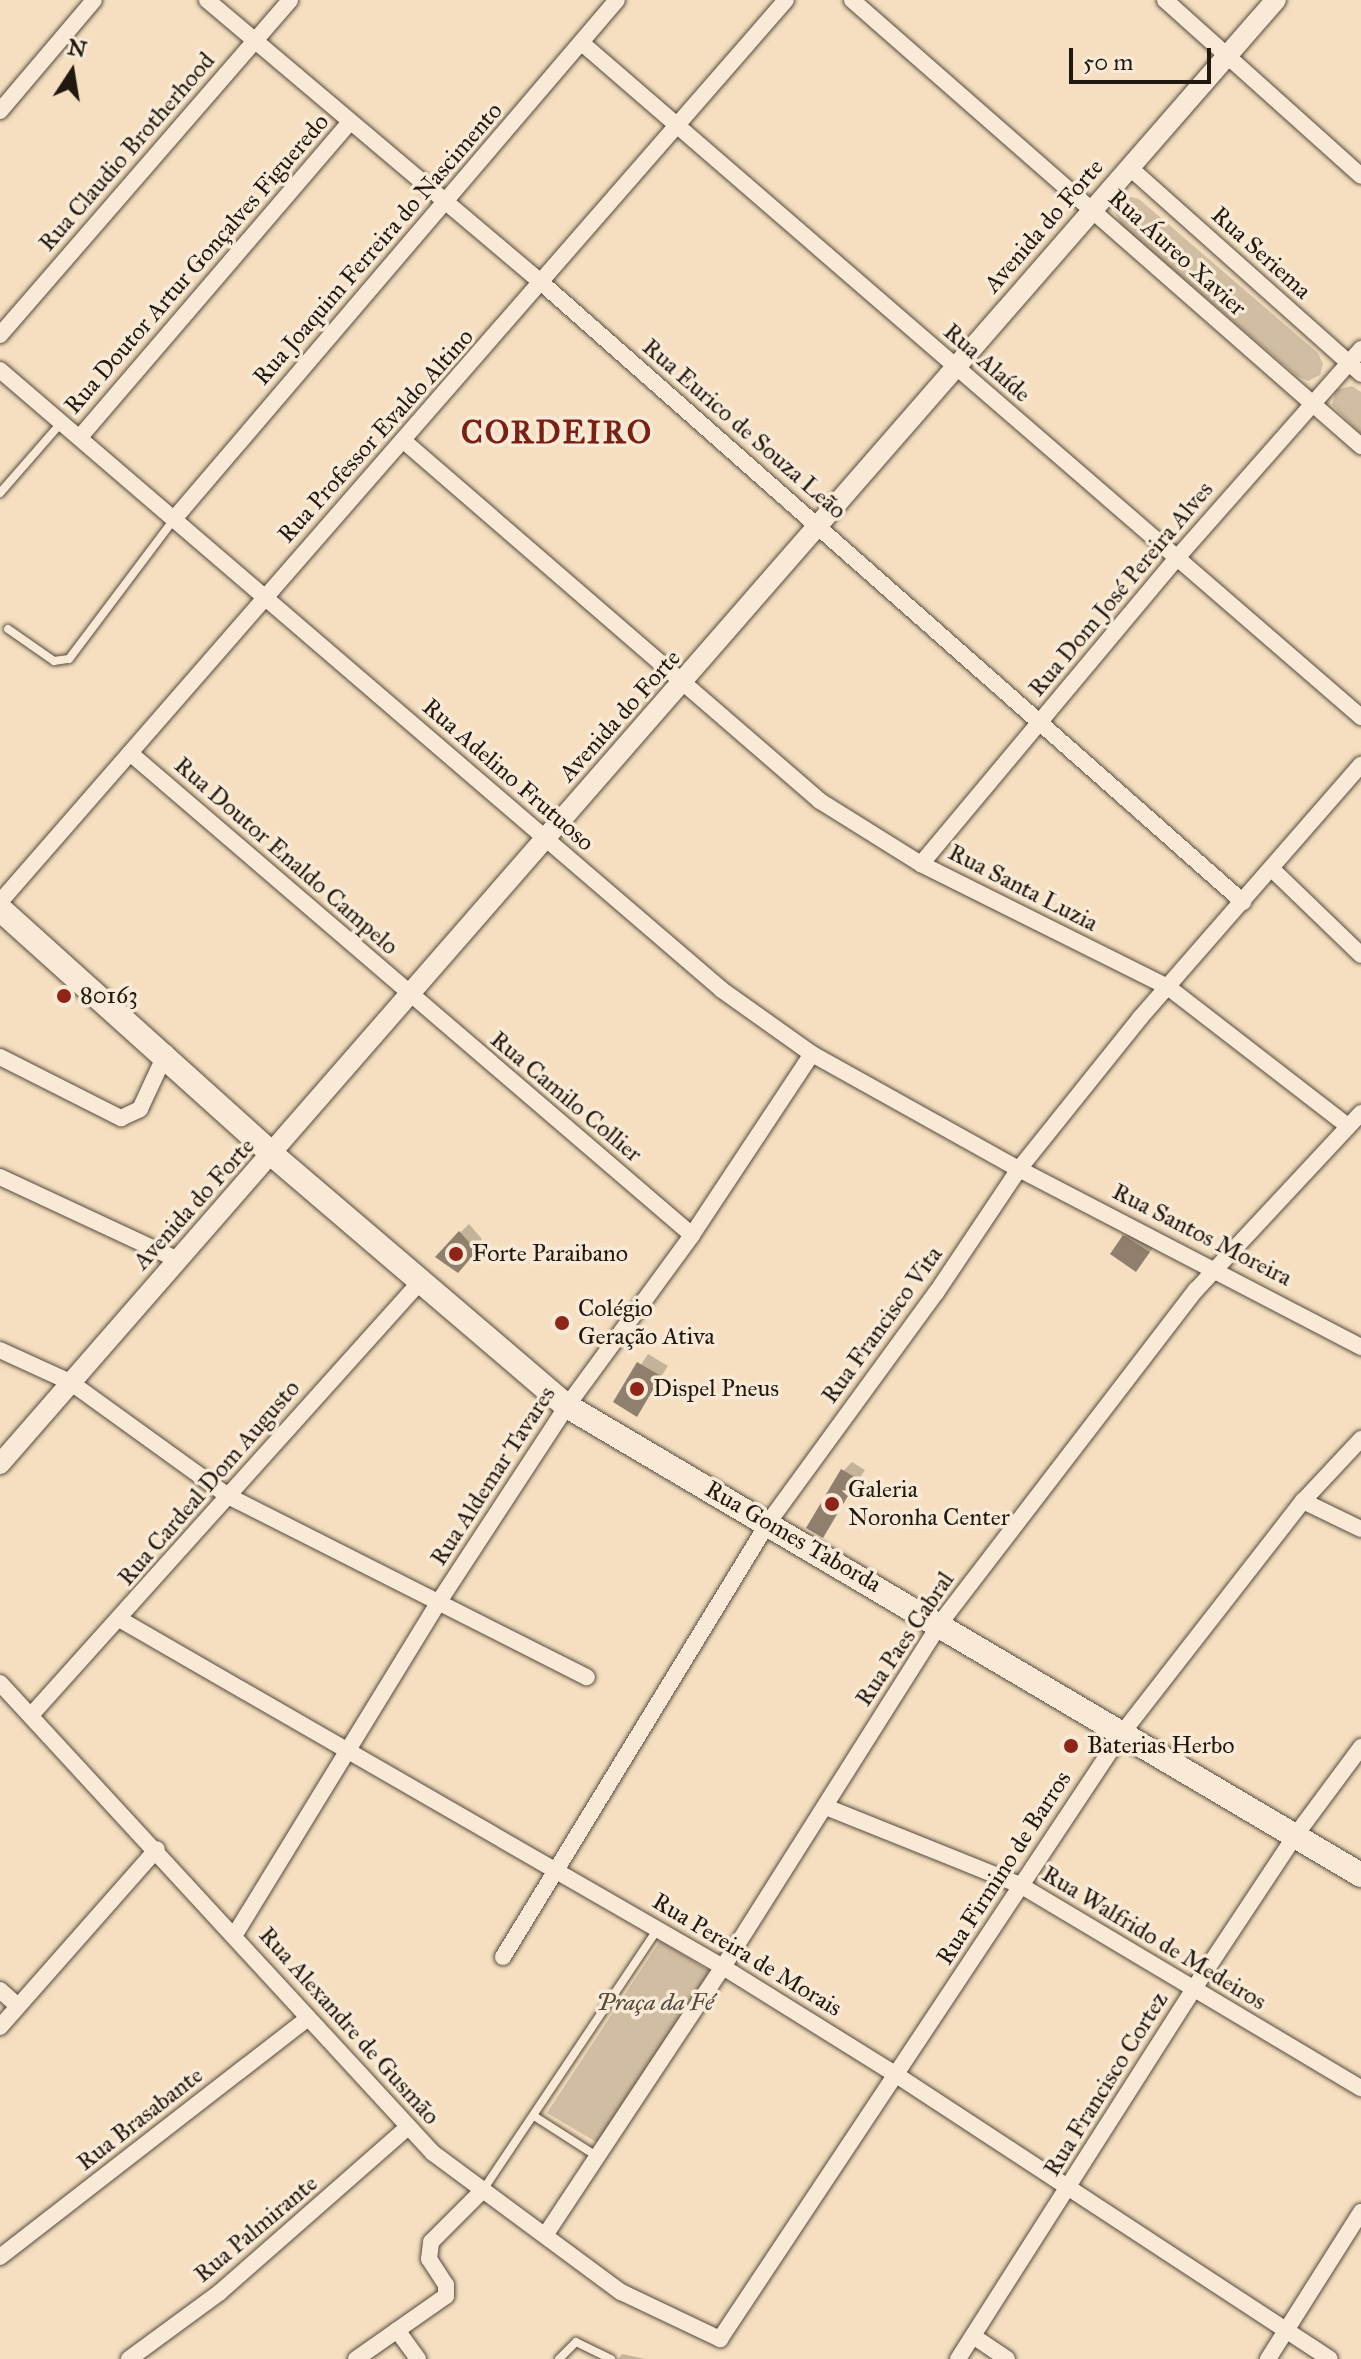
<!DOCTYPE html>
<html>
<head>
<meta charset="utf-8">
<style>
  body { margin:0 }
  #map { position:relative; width:1361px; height:2359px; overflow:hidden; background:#f5dfc0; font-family:"IM FELL Great Primer",serif }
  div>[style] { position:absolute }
  .green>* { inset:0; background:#d1bda2 }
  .shadow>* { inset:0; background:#0003 }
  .building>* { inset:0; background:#8f7f6c }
  .roads { filter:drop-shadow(0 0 2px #564a3c) drop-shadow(0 0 2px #564a3c) }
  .service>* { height:8px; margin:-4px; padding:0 4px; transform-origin:4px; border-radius:4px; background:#f8ead6 }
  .minor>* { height:16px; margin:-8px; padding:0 8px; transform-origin:8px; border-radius:8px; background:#f8ead6 }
  .tertiary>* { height:20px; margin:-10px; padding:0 10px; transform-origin:10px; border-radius:10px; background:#f8ead6 }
  .secondary>* { height:24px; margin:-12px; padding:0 12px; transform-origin:12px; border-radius:12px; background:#f8ead6 }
  .dots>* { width:22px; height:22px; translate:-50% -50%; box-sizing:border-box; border:4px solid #f8ead6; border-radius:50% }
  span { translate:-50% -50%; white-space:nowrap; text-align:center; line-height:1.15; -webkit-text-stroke:7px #f8ead6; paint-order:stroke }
  .street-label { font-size:24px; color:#211810 }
  .poi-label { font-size:24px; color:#211810 }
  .left { translate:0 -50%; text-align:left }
  .park-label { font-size:24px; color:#564a3c; font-style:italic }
  .district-label { font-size:32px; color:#7a1f14; font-weight:700; letter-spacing:2px }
  .north { position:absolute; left:32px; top:32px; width:80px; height:80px; -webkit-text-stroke:6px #f8ead6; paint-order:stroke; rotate:12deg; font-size:22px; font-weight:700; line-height:32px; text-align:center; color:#211810 }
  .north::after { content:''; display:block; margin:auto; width:28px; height:36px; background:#211810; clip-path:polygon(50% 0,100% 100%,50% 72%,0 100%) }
  .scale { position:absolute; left:1069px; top:48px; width:142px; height:36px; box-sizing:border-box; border:4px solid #211810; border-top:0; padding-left:10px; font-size:24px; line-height:28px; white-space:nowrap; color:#211810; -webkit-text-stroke:6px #f8ead6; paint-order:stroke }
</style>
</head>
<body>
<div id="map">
  <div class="green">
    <i style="clip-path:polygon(1127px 196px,1139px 199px,1318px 353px,1323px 364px,1320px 375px,1308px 381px,1297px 376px,1121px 225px,1114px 211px)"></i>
    <i style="clip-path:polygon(1352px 386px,1361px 392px,1361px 434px,1332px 405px,1336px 390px)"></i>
    <i style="clip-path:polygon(660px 1941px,711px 1972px,598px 2143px,547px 2113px)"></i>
  </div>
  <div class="shadow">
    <i style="clip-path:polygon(469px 1224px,482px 1239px,466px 1262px,460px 1233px)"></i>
    <i style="clip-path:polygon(1133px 1228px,1157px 1243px,1136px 1269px,1124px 1237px)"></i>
    <i style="clip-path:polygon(648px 1354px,668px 1366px,636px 1414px,616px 1402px)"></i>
    <i style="clip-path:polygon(852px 1462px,865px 1470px,822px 1536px,843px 1471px)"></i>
    <i style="clip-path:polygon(622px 2354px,645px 2359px,618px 2359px)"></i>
  </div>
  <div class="building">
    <i style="clip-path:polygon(459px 1231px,477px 1251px,458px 1273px,435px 1257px)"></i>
    <i style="clip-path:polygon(1123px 1235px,1150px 1252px,1136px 1272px,1110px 1254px)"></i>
    <i style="clip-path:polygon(637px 1362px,661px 1376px,637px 1417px,613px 1402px)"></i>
    <i style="clip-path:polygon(841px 1469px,858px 1479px,823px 1538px,806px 1528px)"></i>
  </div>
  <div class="roads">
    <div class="service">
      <i style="left:0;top:493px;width:93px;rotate:-48.9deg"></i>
      <i style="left:8px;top:629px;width:56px;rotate:34.8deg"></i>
      <i style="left:54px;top:661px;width:15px;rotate:-8deg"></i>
      <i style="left:69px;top:659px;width:175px;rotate:-53.1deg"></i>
      <i style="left:534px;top:2116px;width:72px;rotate:32.6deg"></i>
      <i style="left:483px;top:2190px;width:314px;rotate:-56.2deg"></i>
      <i style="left:559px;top:2359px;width:24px;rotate:-45deg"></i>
      <i style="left:576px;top:2342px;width:39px;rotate:26deg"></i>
    </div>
    <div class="minor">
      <i style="left:207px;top:0;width:440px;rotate:40.2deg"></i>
      <i style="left:543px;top:284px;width:934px;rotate:41.44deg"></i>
      <i style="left:852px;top:0;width:677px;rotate:41.23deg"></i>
      <i style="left:1165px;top:0;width:263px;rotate:41.9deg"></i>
      <i style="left:583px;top:44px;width:1029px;rotate:40.86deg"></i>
      <i style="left:0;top:111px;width:145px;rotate:-49.7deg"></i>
      <i style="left:1129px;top:167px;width:311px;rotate:41.7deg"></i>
      <i style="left:0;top:335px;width:443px;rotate:-49.1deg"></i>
      <i style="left:0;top:370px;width:952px;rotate:40.65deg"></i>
      <i style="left:722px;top:990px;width:110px;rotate:35.4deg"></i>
      <i style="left:812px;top:1054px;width:237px;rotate:29.1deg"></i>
      <i style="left:1019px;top:1169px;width:386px;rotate:27.5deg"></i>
      <i style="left:80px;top:437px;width:415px;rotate:-49.4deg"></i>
      <i style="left:405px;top:442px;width:549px;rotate:40.86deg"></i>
      <i style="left:820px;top:801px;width:119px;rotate:32deg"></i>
      <i style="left:921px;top:864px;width:276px;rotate:26.5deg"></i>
      <i style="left:1168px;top:987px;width:227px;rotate:37.7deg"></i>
      <i style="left:174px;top:519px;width:682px;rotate:-49.52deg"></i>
      <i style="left:130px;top:753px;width:740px;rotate:40.62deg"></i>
      <i style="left:921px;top:864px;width:398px;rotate:-50.1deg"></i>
      <i style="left:1176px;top:559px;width:280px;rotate:-48.6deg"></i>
      <i style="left:1273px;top:870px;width:122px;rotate:44deg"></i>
      <i style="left:0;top:902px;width:1196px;rotate:-48.93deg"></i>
      <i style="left:0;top:1057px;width:136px;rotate:26.8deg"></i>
      <i style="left:121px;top:1118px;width:21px;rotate:-25deg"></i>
      <i style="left:140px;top:1109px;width:62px;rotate:-65.1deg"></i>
      <i style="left:0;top:1177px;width:196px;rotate:25deg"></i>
      <i style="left:0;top:1350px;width:77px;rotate:24.6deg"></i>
      <i style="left:70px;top:1382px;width:195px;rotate:35.8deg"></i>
      <i style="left:228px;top:1496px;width:402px;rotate:26.8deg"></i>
      <i style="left:1303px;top:1501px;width:64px;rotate:25.8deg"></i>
      <i style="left:121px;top:1620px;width:695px;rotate:29.96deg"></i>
      <i style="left:723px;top:1967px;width:206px;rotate:31.9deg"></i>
      <i style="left:898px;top:2076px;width:516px;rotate:33.23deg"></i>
      <i style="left:0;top:1683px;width:639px;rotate:47.35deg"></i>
      <i style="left:433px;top:2153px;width:234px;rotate:36.5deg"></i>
      <i style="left:621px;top:2292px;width:110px;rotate:25.4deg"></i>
      <i style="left:720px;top:2339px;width:729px;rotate:-56.42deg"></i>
      <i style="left:1123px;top:1732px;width:293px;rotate:-52.1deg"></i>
      <i style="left:1303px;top:1501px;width:85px;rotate:-46.9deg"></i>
      <i style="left:33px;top:1713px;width:579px;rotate:-48.08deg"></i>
      <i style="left:826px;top:1807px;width:209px;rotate:21.9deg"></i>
      <i style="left:1020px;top:1885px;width:397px;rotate:30.8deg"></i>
      <i style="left:234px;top:1936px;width:394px;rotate:-58.5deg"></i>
      <i style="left:440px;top:1600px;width:232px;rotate:-56.8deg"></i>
      <i style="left:567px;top:1406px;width:212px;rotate:-53.8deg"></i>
      <i style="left:692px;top:1235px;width:217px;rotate:-56.5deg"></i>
      <i style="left:503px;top:1957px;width:509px;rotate:-58.59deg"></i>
      <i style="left:768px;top:1523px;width:285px;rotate:-53.9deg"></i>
      <i style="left:936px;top:1293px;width:149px;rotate:-56.2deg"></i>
      <i style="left:1019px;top:1169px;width:193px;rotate:-51.3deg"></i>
      <i style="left:1140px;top:1018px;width:336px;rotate:-48.9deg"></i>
      <i style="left:0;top:1990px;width:24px;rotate:42deg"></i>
      <i style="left:0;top:2027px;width:237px;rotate:-48.6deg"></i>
      <i style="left:546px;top:2234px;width:320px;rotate:-56.5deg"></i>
      <i style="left:723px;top:1967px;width:408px;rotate:-57.7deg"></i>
      <i style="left:941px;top:1622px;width:419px;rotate:-52.5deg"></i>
      <i style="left:1196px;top:1290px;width:242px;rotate:-47deg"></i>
      <i style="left:0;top:2257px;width:390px;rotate:-37.8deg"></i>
      <i style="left:397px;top:2330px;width:36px;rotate:54deg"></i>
      <i style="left:973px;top:2336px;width:41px;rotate:34.1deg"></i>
      <i style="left:129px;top:2359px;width:112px;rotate:-36.3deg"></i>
      <i style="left:219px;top:2293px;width:250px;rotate:-41.3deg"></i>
      <i style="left:356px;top:2359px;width:110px;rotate:-35deg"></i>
      <i style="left:446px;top:2296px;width:11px;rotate:-90deg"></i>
      <i style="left:446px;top:2285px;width:31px;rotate:-123deg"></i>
      <i style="left:429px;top:2259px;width:17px;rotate:-83deg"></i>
      <i style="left:431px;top:2242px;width:74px;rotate:-45deg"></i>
      <i style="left:958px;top:2359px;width:437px;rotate:-57.5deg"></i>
      <i style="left:1193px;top:1990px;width:185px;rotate:-56.5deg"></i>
      <i style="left:1295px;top:1836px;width:111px;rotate:-53.4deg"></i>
      <i style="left:1268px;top:2359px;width:174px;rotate:-57.7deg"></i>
    </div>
    <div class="tertiary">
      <i style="left:0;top:1464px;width:1942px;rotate:-48.93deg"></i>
    </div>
    <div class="secondary">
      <i style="left:0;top:909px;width:369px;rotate:42deg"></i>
      <i style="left:274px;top:1156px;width:385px;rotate:40.5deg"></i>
      <i style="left:567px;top:1406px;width:922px;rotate:30.57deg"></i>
    </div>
  </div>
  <div class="dots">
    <i style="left:64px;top:996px;background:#8f2418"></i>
    <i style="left:456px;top:1254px;background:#8f2418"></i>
    <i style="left:562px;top:1323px;background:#8f2418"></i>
    <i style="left:637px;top:1389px;background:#8f2418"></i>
    <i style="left:832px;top:1504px;background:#8f2418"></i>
    <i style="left:1071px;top:1746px;background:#8f2418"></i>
  </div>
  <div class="street-label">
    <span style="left:127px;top:152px;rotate:-49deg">Rua Claudio Brotherhood</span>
    <span style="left:1044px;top:226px;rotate:-49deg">Avenida do Forte</span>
    <span style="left:378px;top:244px;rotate:-49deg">Rua Joaquim Ferreira do Nascimento</span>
    <span style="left:1177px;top:253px;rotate:42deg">Rua Áureo Xavier</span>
    <span style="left:1261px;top:253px;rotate:42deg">Rua Seriema</span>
    <span style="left:197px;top:264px;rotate:-49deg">Rua Doutor Artur Gonçalves Figueredo</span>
    <span style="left:987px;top:363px;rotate:41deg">Rua Alaíde</span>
    <span style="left:744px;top:429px;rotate:41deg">Rua Eurico de Souza Leão</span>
    <span style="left:376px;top:436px;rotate:-48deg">Rua Professor Evaldo Altino</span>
    <span style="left:1121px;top:589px;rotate:-50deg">Rua Dom José Pereira Alves</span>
    <span style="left:620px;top:716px;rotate:-48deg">Avenida do Forte</span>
    <span style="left:508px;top:775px;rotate:41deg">Rua Adelino Frutuoso</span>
    <span style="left:286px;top:856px;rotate:41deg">Rua Doutor Enaldo Campelo</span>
    <span style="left:1023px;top:888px;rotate:27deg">Rua Santa Luzia</span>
    <span style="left:566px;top:1097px;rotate:40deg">Rua Camilo Collier</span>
    <span style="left:194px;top:1204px;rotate:-48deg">Avenida do Forte</span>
    <span style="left:1202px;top:1235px;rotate:27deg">Rua Santos Moreira</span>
    <span style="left:882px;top:1325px;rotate:-54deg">Rua Francisco Vita</span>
    <span style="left:493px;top:1476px;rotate:-57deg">Rua Aldemar Tavares</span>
    <span style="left:209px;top:1483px;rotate:-49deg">Rua Cardeal Dom Augusto</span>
    <span style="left:793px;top:1537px;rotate:30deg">Rua Gomes Taborda</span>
    <span style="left:905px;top:1639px;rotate:-56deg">Rua Paes Cabral</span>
    <span style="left:1004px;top:1868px;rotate:-57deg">Rua Firmino de Barros</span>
    <span style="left:1154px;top:1938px;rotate:31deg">Rua Walfrido de Medeiros</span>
    <span style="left:747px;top:1955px;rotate:31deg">Rua Pereira de Morais</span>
    <span style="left:349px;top:2026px;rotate:48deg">Rua Alexandre de Gusmão</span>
    <span style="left:1106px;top:2084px;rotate:-58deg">Rua Francisco Cortez</span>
    <span style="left:140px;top:2119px;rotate:-38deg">Rua Brasabante</span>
    <span style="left:256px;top:2229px;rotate:-40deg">Rua Palmirante</span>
  </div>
  <div class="poi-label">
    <span class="left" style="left:80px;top:996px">80163</span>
    <span class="left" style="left:472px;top:1254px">Forte Paraibano</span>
    <span class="left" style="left:578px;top:1323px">Colégio<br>Geração Ativa</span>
    <span class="left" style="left:653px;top:1389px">Dispel Pneus</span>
    <span class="left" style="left:848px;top:1504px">Galeria<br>Noronha Center</span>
    <span class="left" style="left:1087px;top:1746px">Baterias Herbo</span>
  </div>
  <div class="park-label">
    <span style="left:655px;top:2003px">Praça da Fé</span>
  </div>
  <div class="district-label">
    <span style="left:557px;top:433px">CORDEIRO</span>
  </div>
  <div class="north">N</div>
  <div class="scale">50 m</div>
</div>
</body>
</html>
